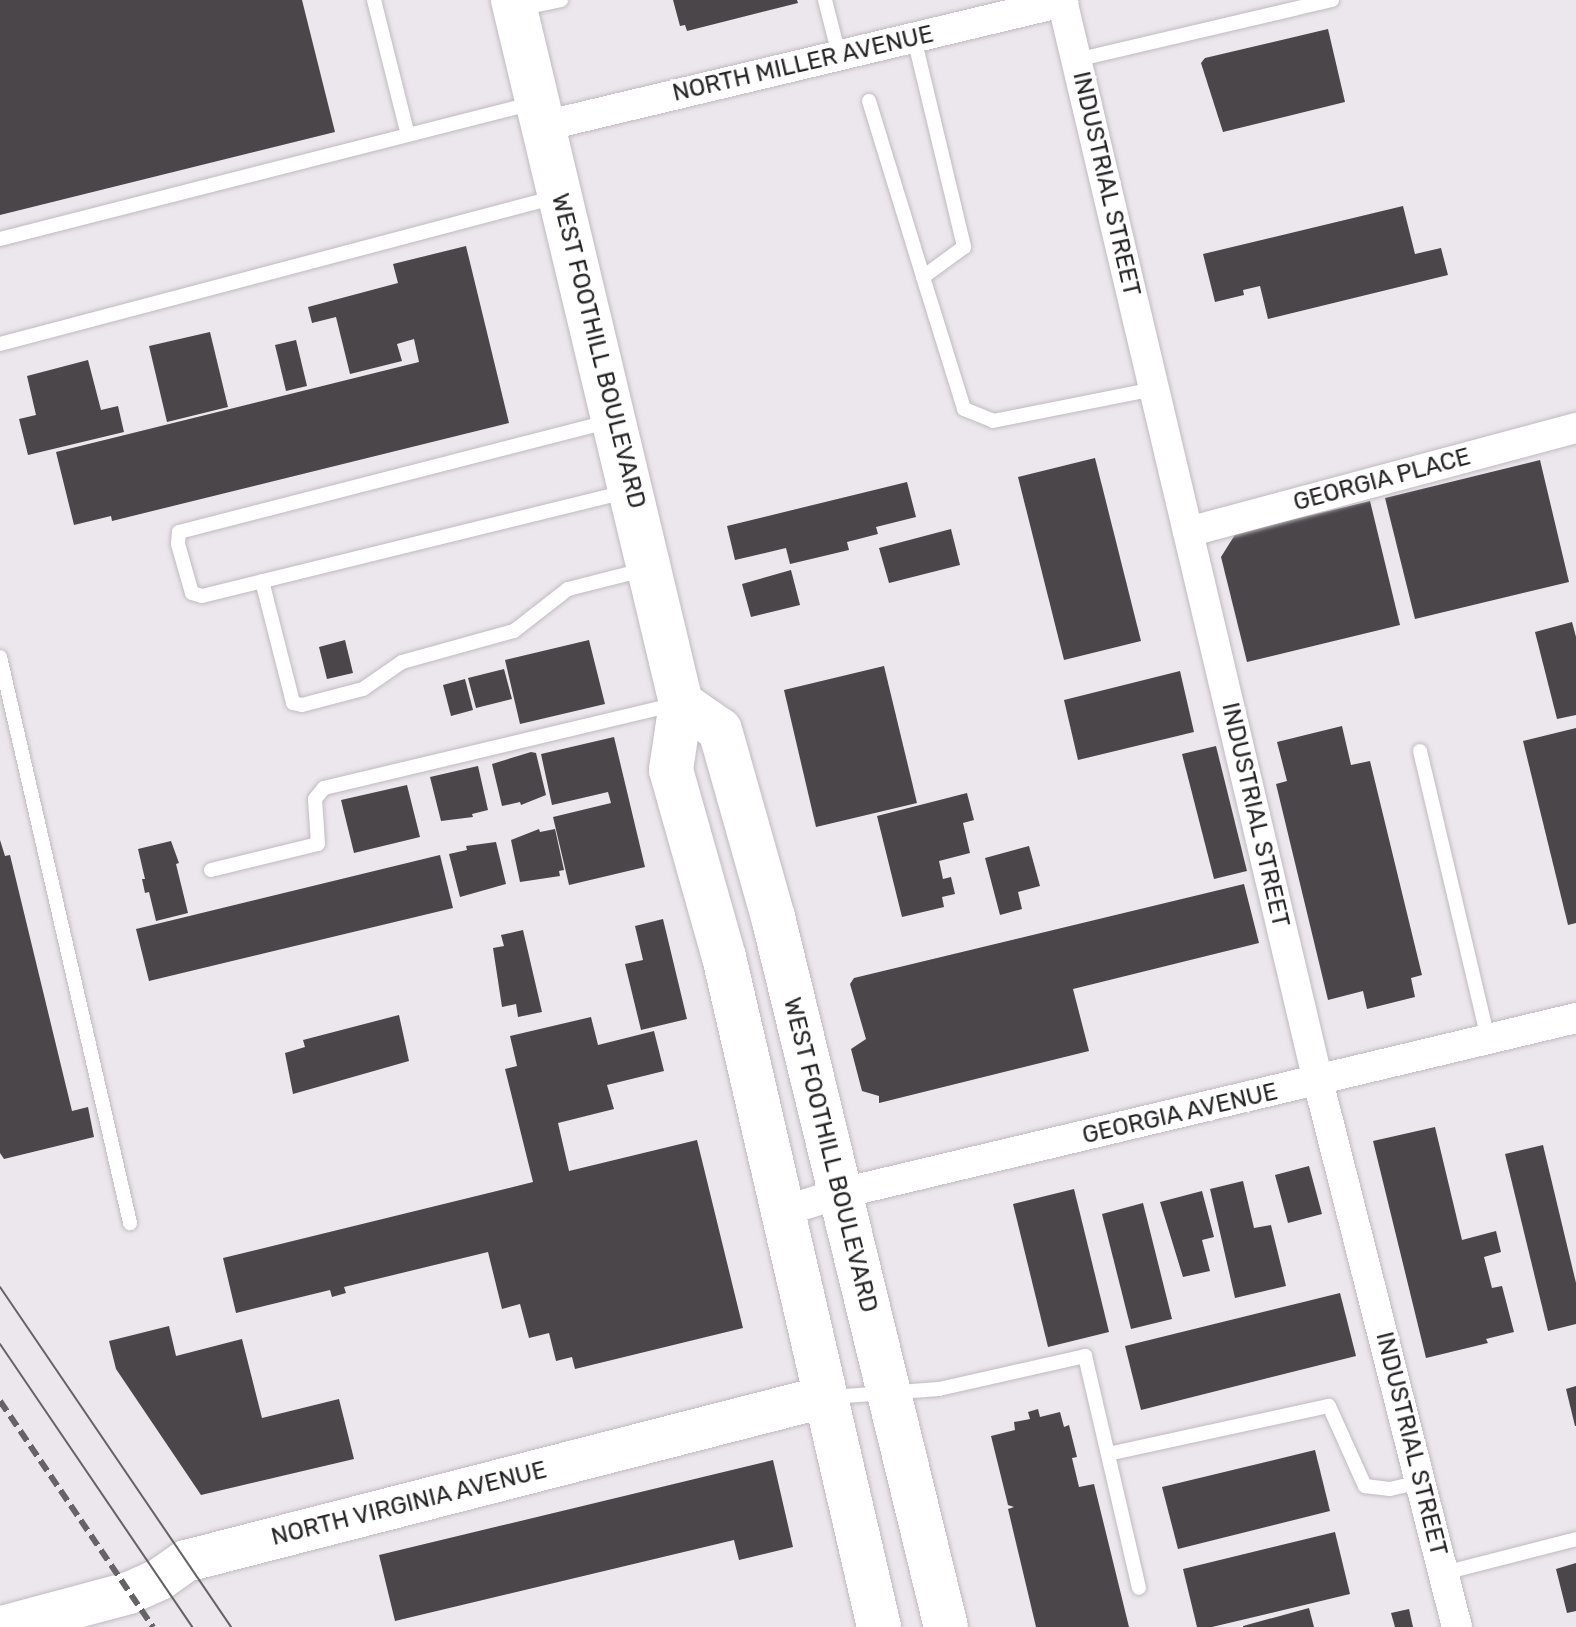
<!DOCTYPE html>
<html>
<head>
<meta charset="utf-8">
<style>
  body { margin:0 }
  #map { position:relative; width:1576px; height:1627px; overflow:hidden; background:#ece7ed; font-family:Rubik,sans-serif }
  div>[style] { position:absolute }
  .building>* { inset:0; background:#4a464a }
  .roads { filter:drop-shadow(0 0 2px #c0bbc0) drop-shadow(0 0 2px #c0bbc0) }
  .lane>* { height:14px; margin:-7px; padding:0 7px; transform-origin:7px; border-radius:7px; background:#fff }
  .street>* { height:30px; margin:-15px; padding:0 15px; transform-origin:15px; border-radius:15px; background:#fff }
  .secondary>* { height:42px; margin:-21px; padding:0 21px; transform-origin:21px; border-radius:21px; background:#fff }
  .primary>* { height:44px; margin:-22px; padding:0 22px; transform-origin:22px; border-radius:22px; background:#fff }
  .tram>* { height:2px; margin:-1px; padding:0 1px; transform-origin:1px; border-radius:1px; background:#666366 }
  .rail>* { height:6px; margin-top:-3px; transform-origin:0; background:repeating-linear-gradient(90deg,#666366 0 12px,transparent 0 18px) }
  span { translate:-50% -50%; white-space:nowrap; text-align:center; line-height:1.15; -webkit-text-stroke:8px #fff; paint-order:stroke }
  .street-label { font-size:24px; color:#272527 }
</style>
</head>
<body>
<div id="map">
  <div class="building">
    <i style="clip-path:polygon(0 0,302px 0,335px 132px,0 215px)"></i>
    <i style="clip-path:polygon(673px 0,797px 0,798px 3px,687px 31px,685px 25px,680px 26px)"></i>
    <i style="clip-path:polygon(1328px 29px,1345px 102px,1223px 132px,1201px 63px,1205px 58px)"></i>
    <i style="clip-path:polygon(1403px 206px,1415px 254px,1441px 248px,1448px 275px,1268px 319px,1260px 286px,1243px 290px,1244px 295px,1215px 302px,1203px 254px)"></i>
    <i style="clip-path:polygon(466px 246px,509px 423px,112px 521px,111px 516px,74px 525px,56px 452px,419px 362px,414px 339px,397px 344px,402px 361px,350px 374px,336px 317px,312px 323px,308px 307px,398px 283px,393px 264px)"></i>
    <i style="clip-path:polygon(210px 332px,228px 407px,167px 422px,149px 346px)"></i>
    <i style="clip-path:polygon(296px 340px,307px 386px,286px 391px,275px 345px)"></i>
    <i style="clip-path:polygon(88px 360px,101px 410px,118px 406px,124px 432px,28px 455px,19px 419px,36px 415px,27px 376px)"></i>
    <i style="clip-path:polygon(1095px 458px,1141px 641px,1064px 660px,1018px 477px)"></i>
    <i style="clip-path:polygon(1540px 460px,1569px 582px,1415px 619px,1385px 498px)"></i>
    <i style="clip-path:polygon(907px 482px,916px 517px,876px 527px,878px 534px,847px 542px,849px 550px,790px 564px,786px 548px,735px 560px,727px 526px)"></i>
    <i style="clip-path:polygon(1370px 501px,1400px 625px,1247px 662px,1221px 557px,1236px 533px)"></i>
    <i style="clip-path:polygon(951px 529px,960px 565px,889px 583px,879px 548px)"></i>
    <i style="clip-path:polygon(791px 570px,800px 605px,751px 617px,742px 584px)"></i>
    <i style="clip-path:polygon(1572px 622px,1576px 637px,1576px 715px,1557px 719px,1535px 632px)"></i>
    <i style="clip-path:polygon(345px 640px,353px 673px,327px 679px,319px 647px)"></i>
    <i style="clip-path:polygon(589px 640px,605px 704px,520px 724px,505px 660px)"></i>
    <i style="clip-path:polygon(884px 666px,917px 803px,816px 827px,784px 690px)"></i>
    <i style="clip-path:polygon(504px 669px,512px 699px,476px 708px,468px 678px)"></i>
    <i style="clip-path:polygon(1180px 671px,1194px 732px,1078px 760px,1064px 700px)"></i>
    <i style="clip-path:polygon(465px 679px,473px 710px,451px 716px,443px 685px)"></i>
    <i style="clip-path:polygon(1342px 726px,1351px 765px,1370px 761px,1422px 975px,1411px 978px,1415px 997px,1367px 1009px,1363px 991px,1328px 1000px,1276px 784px,1287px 781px,1277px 742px)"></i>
    <i style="clip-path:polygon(1576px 728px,1576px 923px,1568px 925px,1523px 741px)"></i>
    <i style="clip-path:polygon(614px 737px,645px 867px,569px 885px,553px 817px,611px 803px,608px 792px,552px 805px,541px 754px)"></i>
    <i style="clip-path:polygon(1216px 746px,1247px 871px,1214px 879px,1182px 754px)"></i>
    <i style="clip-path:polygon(531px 752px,536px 753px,546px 795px,521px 805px,520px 802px,502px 806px,492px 764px)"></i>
    <i style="clip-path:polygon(478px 766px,488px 810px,472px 814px,473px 817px,441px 821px,430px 777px)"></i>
    <i style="clip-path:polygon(407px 785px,420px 837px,354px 853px,341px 800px)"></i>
    <i style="clip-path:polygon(967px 793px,974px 820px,963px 823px,970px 853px,939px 861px,943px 879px,951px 877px,955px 894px,942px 897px,944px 907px,902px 917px,877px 816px)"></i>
    <i style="clip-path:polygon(539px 829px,540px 832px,555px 829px,564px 870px,559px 871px,560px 876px,520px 882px,511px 840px)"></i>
    <i style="clip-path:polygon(0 840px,5px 856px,10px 855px,72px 1111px,88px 1107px,94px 1137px,4px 1159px,0 1153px)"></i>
    <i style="clip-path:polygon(171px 841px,179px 863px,176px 864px,188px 913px,156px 921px,149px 892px,145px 893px,142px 879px,145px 879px,138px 849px)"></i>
    <i style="clip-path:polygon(496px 842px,506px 884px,460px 897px,449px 854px,467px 850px,466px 846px)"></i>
    <i style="clip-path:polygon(1029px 846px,1040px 886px,1018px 892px,1022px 909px,1000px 915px,985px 858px)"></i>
    <i style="clip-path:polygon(440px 855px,453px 908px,149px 981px,136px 929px)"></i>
    <i style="clip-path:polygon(1244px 884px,1259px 943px,1073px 989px,1089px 1051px,879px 1103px,879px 1096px,862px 1091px,851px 1049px,866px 1039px,850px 984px,854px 978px)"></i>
    <i style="clip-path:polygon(663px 919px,687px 1019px,641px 1030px,625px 964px,643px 960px,635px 926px)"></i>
    <i style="clip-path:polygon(523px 930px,542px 1012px,518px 1017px,516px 1004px,502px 1007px,493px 948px,504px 946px,501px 935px)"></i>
    <i style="clip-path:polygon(399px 1015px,409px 1061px,293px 1094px,285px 1053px,305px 1047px,303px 1040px)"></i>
    <i style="clip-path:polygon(591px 1017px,598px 1045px,654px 1031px,664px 1071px,607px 1085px,614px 1109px,558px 1123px,569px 1171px,697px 1140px,743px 1328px,575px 1369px,572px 1357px,556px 1361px,549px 1333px,529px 1338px,520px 1304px,502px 1309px,488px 1252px,344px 1287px,346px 1293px,332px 1297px,330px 1290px,236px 1313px,223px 1258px,533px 1182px,505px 1069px,517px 1066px,510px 1036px)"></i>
    <i style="clip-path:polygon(1435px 1127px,1462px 1240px,1496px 1231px,1501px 1252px,1484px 1257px,1492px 1288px,1502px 1286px,1514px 1332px,1486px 1339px,1488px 1343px,1426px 1358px,1373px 1141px)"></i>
    <i style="clip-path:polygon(1543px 1145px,1576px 1283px,1576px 1324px,1548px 1331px,1505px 1154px)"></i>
    <i style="clip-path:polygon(1309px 1166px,1322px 1214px,1288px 1223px,1275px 1175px)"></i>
    <i style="clip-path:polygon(1243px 1181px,1254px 1228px,1271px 1225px,1286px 1286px,1235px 1298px,1210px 1189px)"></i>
    <i style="clip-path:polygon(1074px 1189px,1109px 1332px,1048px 1347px,1013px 1204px)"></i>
    <i style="clip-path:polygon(1202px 1191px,1214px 1237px,1202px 1240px,1210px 1271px,1183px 1277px,1160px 1202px)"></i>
    <i style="clip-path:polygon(1143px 1203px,1172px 1319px,1131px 1329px,1102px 1214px)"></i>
    <i style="clip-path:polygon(1340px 1293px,1356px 1356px,1141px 1410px,1125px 1346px)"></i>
    <i style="clip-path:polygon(169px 1326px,176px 1356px,242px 1339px,262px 1418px,339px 1399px,354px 1459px,201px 1495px,116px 1369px,109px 1341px)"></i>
    <i style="clip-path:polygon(1576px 1386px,1576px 1426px,1575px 1426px,1566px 1389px)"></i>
    <i style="clip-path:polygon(1038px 1409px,1040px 1417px,1060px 1412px,1064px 1427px,1069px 1425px,1077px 1457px,1072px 1458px,1079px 1487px,1094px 1484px,1129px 1627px,1036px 1627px,1008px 1509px,1014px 1507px,1008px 1505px,991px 1436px,1015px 1430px,1014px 1422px,1030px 1419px,1028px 1412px)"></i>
    <i style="clip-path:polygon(1315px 1450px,1330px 1511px,1178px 1549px,1162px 1487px)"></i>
    <i style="clip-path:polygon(773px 1460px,793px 1547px,739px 1560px,734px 1540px,395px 1621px,379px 1555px)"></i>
    <i style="clip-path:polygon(1335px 1532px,1350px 1594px,1212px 1627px,1197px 1627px,1183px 1569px)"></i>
    <i style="clip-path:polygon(1576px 1563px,1576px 1611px,1567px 1613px,1556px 1569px)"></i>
    <i style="clip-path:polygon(1309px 1608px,1314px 1627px,1243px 1627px,1243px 1626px)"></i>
    <i style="clip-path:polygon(1409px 1609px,1413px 1627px,1395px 1627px,1391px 1613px)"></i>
  </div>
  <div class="roads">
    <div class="lane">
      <i style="left:374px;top:0;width:139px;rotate:75.9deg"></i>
      <i style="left:825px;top:0;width:57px;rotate:75.7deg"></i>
      <i style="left:518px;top:9px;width:44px;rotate:-11.8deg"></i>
      <i style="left:914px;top:38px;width:215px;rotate:76.5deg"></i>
      <i style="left:964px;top:247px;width:51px;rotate:143.8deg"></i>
      <i style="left:923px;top:277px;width:138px;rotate:72.7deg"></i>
      <i style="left:964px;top:409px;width:31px;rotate:22deg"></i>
      <i style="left:993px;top:421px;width:165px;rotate:-11.2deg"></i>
      <i style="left:1076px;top:60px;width:263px;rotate:-13.2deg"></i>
      <i style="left:869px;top:101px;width:184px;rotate:72.9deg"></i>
      <i style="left:0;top:239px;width:551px;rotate:-14.29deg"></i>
      <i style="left:0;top:344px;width:575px;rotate:-14.81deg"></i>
      <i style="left:611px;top:421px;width:446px;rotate:165.6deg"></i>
      <i style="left:179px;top:532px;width:12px;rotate:95deg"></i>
      <i style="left:178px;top:544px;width:51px;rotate:74.1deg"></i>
      <i style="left:192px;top:593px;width:10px;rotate:17deg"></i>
      <i style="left:202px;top:596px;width:438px;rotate:-13.8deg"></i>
      <i style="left:262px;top:581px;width:126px;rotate:75.7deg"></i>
      <i style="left:293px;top:703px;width:9px;rotate:13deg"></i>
      <i style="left:302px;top:705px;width:63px;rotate:-14.7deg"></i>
      <i style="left:363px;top:689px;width:47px;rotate:-34.7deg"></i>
      <i style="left:402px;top:662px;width:116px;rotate:-15.5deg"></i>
      <i style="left:514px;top:631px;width:68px;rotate:-37.9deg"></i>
      <i style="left:568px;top:589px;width:77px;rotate:-14.2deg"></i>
      <i style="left:0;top:657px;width:581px;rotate:77.06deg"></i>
      <i style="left:1420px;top:751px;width:296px;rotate:76.7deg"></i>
      <i style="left:211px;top:870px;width:110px;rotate:-13.7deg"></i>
      <i style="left:318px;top:844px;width:45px;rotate:-93.8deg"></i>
      <i style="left:315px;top:799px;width:14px;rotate:-51deg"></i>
      <i style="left:324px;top:788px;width:362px;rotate:-13.4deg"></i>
      <i style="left:832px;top:1397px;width:107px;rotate:-4.3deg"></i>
      <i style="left:939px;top:1389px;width:150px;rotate:-12.7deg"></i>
      <i style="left:1085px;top:1356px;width:238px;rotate:76.9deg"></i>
      <i style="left:1108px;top:1454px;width:226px;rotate:-12.3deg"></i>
      <i style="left:1329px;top:1406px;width:88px;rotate:65.8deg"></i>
      <i style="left:1365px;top:1486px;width:25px;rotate:7deg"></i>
      <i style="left:1390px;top:1489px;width:32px;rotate:-13deg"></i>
      <i style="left:1444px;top:1573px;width:136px;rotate:-14.4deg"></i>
    </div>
    <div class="street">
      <i style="left:1062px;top:0;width:1111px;rotate:76.68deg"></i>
      <i style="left:1318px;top:1081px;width:563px;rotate:75.72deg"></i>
      <i style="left:544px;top:126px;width:534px;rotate:-13.44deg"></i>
      <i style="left:1188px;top:532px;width:402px;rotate:-15deg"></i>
      <i style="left:784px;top:1211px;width:57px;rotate:-17.5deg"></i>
      <i style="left:838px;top:1194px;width:759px;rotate:-13.41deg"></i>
    </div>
    <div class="secondary">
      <i style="left:2px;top:1627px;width:131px;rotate:-15deg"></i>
      <i style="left:129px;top:1593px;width:34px;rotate:-24deg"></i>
      <i style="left:160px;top:1579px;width:32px;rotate:-35deg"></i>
      <i style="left:186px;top:1561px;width:659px;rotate:-14.42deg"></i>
    </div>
    <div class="primary">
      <i style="left:513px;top:0;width:723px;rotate:76.56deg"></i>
      <i style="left:681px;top:703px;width:68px;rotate:98.5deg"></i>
      <i style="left:671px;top:770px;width:194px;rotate:74.2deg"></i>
      <i style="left:724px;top:957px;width:688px;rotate:76.97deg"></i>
      <i style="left:681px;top:703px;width:47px;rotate:34.7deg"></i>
      <i style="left:720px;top:730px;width:194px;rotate:74.2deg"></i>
      <i style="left:773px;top:917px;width:731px;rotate:76.31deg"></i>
    </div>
  </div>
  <div class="tram">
    <i style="left:0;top:1287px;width:411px;rotate:55.8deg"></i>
    <i style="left:0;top:1344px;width:342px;rotate:55.8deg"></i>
  </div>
  <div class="rail">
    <i style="left:0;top:1401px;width:273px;rotate:55.9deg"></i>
  </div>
  <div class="street-label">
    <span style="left:803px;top:64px;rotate:-13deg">NORTH MILLER AVENUE</span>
    <span style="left:1106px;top:184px;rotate:77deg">INDUSTRIAL STREET</span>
    <span style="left:598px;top:351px;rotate:76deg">WEST FOOTHILL BOULEVARD</span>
    <span style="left:1382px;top:480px;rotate:-15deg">GEORGIA PLACE</span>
    <span style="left:1255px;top:815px;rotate:77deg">INDUSTRIAL STREET</span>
    <span style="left:1180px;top:1114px;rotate:-13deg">GEORGIA AVENUE</span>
    <span style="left:830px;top:1155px;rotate:76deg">WEST FOOTHILL BOULEVARD</span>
    <span style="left:1411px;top:1444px;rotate:76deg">INDUSTRIAL STREET</span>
    <span style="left:409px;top:1504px;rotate:-14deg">NORTH VIRGINIA AVENUE</span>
  </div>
</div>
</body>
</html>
